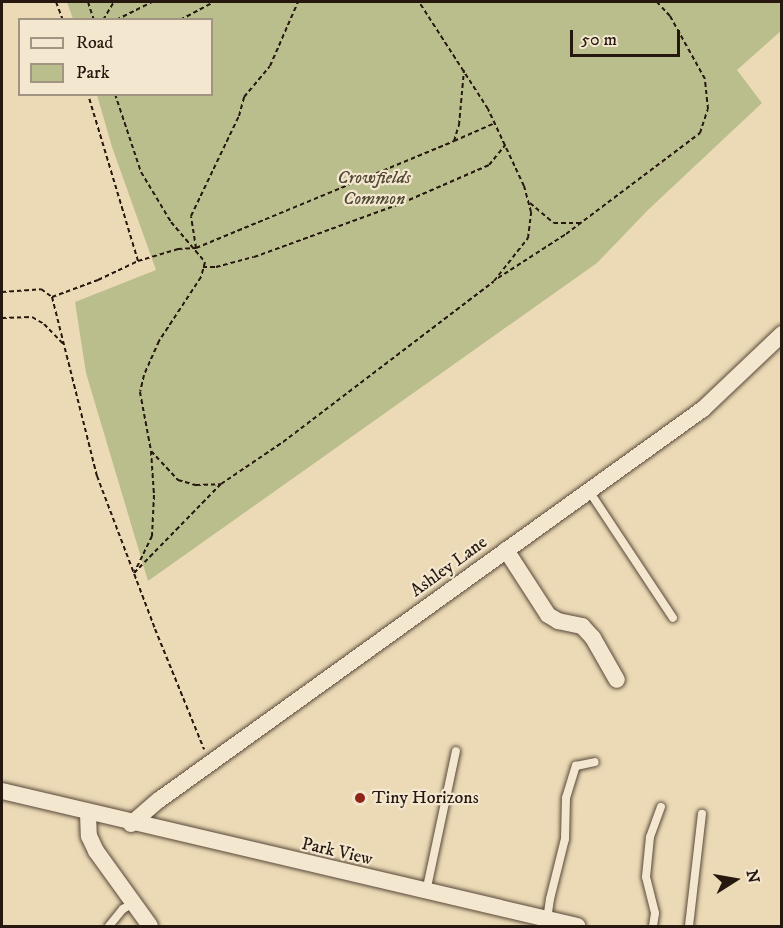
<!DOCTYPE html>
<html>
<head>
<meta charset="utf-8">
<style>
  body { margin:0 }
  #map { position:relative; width:783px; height:928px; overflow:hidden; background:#ecdab6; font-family:"IM FELL DW Pica",serif }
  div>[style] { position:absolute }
  .green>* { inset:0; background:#babe8c }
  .path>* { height:2px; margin-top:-1px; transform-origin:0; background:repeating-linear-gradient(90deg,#26170f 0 4.5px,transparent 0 7.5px) }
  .roads { filter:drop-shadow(0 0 2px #584839) drop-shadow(0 0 2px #584839) }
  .lane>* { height:8px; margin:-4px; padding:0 4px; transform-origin:4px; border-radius:4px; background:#f3e7d0 }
  .street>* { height:16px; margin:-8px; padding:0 8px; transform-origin:8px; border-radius:8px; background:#f3e7d0 }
  .dots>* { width:16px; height:16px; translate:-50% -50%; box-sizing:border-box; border:3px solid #f3e7d0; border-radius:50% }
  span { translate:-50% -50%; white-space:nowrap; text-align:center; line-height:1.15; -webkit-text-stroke:4.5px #f3e7d0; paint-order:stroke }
  .park-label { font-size:18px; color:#524934; font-style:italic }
  .street-label { font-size:18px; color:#26170f }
  .poi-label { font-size:18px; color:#26170f }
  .left { translate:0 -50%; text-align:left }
  .frame { position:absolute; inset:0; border:3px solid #26170f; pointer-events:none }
  .legend { position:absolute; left:18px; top:18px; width:195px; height:78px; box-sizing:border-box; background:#f3e7d0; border:2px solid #a19483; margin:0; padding:8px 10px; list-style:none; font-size:18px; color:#26170f }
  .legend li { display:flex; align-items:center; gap:12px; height:30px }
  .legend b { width:30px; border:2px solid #a19483 }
  .north { position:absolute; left:705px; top:850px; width:60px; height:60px; -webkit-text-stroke:4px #f3e7d0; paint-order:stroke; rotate:79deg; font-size:16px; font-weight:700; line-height:24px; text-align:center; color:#26170f }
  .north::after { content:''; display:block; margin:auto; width:21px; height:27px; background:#26170f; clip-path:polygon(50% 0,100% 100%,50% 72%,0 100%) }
  .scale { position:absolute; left:570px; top:30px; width:110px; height:27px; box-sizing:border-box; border:3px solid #26170f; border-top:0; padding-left:8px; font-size:18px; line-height:21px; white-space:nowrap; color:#26170f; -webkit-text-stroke:4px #f3e7d0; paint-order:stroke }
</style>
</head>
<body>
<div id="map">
  <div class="green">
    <i style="clip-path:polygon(67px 2px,781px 2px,782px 30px,737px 70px,762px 103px,648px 210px,597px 263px,148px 581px,86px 373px,75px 302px,156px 270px,112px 147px,97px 95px,212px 94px,212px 20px,73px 19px)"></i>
  </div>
  <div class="path">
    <i style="left:56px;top:2px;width:19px;rotate:69deg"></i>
    <i style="left:88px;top:2px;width:19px;rotate:72deg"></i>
    <i style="left:103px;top:20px;width:21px;rotate:-59deg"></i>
    <i style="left:116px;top:20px;width:40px;rotate:-26.6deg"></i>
    <i style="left:180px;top:20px;width:38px;rotate:-28deg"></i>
    <i style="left:115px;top:94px;width:82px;rotate:71.6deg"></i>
    <i style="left:141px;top:172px;width:58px;rotate:59deg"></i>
    <i style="left:171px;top:222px;width:52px;rotate:49.6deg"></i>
    <i style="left:205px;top:262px;width:16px;rotate:105deg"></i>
    <i style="left:201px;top:277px;width:77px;rotate:123.3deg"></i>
    <i style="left:159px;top:341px;width:37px;rotate:114deg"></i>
    <i style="left:144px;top:375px;width:17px;rotate:103deg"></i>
    <i style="left:140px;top:392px;width:60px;rotate:79.4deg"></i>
    <i style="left:151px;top:451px;width:40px;rotate:47deg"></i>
    <i style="left:178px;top:480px;width:19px;rotate:16deg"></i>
    <i style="left:196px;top:485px;width:25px;rotate:-2deg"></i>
    <i style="left:221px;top:484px;width:75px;rotate:-34.1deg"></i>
    <i style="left:283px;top:442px;width:265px;rotate:-37.3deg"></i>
    <i style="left:494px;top:281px;width:55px;rotate:-51.7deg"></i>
    <i style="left:528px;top:238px;width:26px;rotate:-83deg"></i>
    <i style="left:531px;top:212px;width:27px;rotate:-105deg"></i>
    <i style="left:524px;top:186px;width:85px;rotate:-115.1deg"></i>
    <i style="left:488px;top:109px;width:127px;rotate:-122.8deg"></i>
    <i style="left:454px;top:141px;width:45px;rotate:-23.7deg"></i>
    <i style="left:530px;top:203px;width:31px;rotate:40deg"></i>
    <i style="left:554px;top:223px;width:26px"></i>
    <i style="left:196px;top:248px;width:32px;rotate:-99deg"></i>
    <i style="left:191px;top:216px;width:111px;rotate:-64.4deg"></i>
    <i style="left:239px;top:116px;width:20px;rotate:-75deg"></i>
    <i style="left:244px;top:97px;width:40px;rotate:-50deg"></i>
    <i style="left:270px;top:66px;width:70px;rotate:-66.4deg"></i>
    <i style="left:138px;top:261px;width:42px;rotate:-16.7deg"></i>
    <i style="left:178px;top:249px;width:18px;rotate:-3deg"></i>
    <i style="left:196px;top:248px;width:279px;rotate:-22.5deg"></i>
    <i style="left:454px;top:141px;width:17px;rotate:-73deg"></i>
    <i style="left:459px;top:125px;width:55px;rotate:-84.8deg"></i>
    <i style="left:203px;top:267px;width:13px"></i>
    <i style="left:216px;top:267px;width:39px;rotate:-15deg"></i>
    <i style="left:254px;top:257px;width:158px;rotate:-20deg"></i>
    <i style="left:402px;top:203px;width:95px;rotate:-23.6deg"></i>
    <i style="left:489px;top:165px;width:26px;rotate:-51deg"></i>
    <i style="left:498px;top:278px;width:81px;rotate:-32.9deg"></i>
    <i style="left:566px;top:234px;width:168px;rotate:-37deg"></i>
    <i style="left:700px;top:133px;width:25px;rotate:-72deg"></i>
    <i style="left:708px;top:109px;width:30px;rotate:-96deg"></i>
    <i style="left:705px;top:79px;width:72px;rotate:-119.1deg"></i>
    <i style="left:670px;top:16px;width:19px;rotate:-133deg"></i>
    <i style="left:2px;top:292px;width:39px;rotate:-4deg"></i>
    <i style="left:41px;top:289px;width:14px;rotate:36deg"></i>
    <i style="left:52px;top:297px;width:185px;rotate:75.9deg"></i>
    <i style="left:97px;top:476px;width:164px;rotate:69.2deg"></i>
    <i style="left:155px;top:629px;width:130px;rotate:67.8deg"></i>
    <i style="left:52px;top:297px;width:49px;rotate:-20.3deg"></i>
    <i style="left:98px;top:280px;width:44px;rotate:-25.4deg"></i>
    <i style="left:138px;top:261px;width:174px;rotate:-106.7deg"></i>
    <i style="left:2px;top:318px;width:30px;rotate:-2deg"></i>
    <i style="left:32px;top:317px;width:14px;rotate:30deg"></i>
    <i style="left:44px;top:324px;width:28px;rotate:46deg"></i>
    <i style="left:151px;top:451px;width:44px;rotate:86.1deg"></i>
    <i style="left:154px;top:495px;width:41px;rotate:92.8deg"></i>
    <i style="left:152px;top:536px;width:41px;rotate:115.9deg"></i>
    <i style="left:134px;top:573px;width:124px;rotate:-45.7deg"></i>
  </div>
  <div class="roads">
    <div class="lane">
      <i style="left:589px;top:491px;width:152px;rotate:56.5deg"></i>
      <i style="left:426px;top:892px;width:144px;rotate:-78deg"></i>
      <i style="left:547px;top:920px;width:21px;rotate:-82deg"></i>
      <i style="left:550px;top:899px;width:62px;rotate:-76deg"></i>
      <i style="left:565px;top:839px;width:41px;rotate:-88.6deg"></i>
      <i style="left:566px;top:798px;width:34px;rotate:-73deg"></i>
      <i style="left:576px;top:766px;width:19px;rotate:-12deg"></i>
      <i style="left:109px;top:926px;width:22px;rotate:-51deg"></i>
      <i style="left:123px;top:909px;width:12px;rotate:-31deg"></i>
      <i style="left:653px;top:926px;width:13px;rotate:-81deg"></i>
      <i style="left:655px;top:913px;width:37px;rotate:-104deg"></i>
      <i style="left:646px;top:877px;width:40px;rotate:-84.3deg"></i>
      <i style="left:650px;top:837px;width:32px;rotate:-70deg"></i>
      <i style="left:689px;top:926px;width:113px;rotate:-83.4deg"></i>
    </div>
    <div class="street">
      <i style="left:506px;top:550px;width:77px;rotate:57.1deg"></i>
      <i style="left:548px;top:615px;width:12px;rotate:31deg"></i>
      <i style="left:558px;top:621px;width:25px;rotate:12deg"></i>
      <i style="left:582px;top:626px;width:16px;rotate:47deg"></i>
      <i style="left:593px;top:638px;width:48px;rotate:60.3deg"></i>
      <i style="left:2px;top:791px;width:591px;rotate:13.21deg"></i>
      <i style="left:88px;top:813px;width:23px;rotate:88deg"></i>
      <i style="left:89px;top:836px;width:17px;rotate:65deg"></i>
      <i style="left:96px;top:851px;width:92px;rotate:54.2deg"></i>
      <i style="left:131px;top:824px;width:37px;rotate:-41deg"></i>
      <i style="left:159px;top:800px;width:670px;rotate:-35.71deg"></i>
      <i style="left:703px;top:409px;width:109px;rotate:-43.5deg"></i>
    </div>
  </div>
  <div class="dots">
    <i style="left:360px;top:798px;background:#8f2418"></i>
  </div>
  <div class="park-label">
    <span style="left:374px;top:189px">Crowfields<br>Common</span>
  </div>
  <div class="street-label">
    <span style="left:449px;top:567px;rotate:-36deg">Ashley Lane</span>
    <span style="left:337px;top:852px;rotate:13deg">Park View</span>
  </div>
  <div class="poi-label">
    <span class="left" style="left:372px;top:798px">Tiny Horizons</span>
  </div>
  <div class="frame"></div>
  <ul class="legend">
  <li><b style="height:8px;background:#f3e7d0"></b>Road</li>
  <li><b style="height:16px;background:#babe8c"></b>Park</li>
  </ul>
  <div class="north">N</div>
  <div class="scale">50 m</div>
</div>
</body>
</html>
